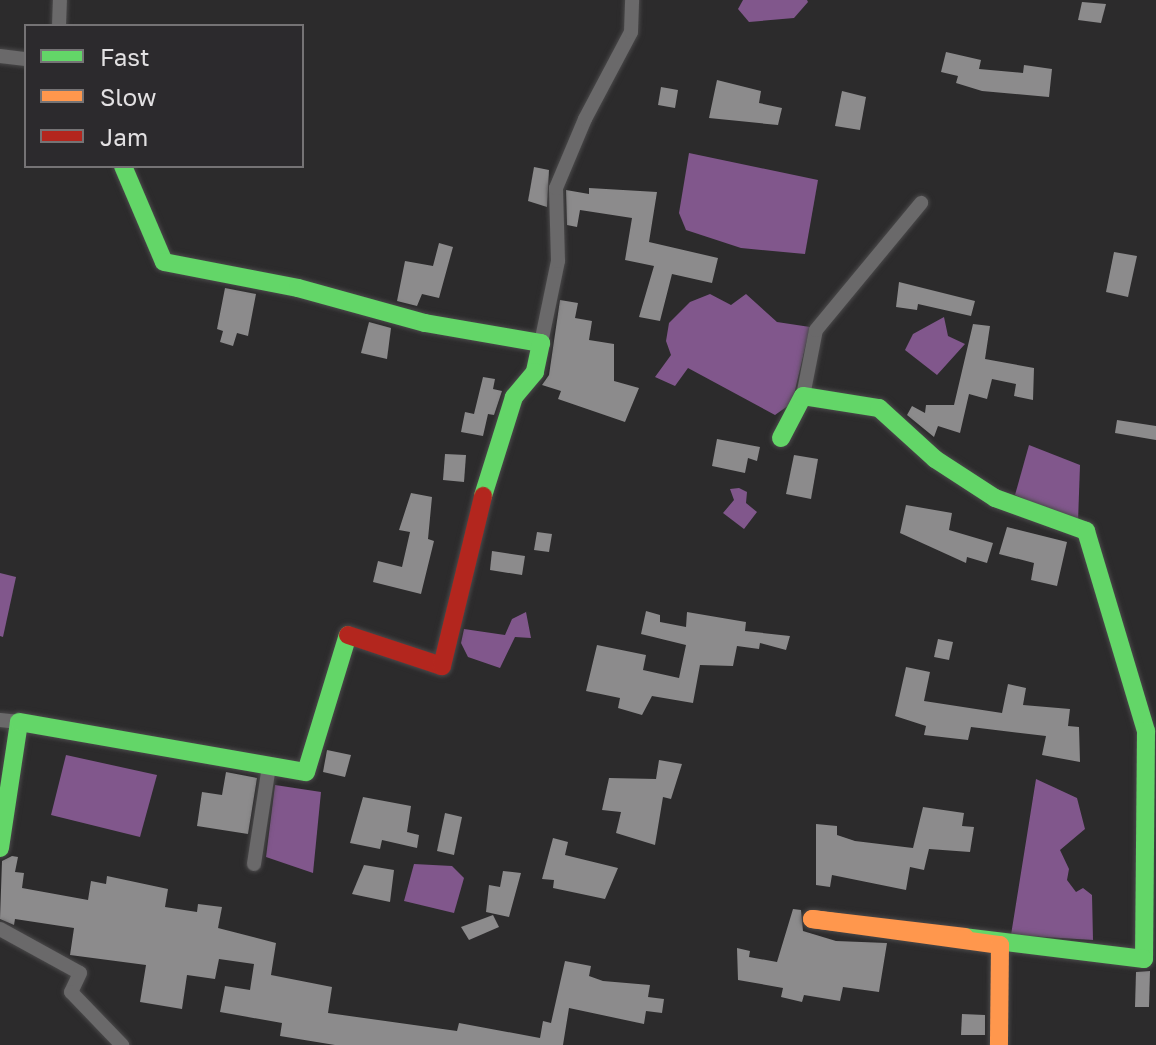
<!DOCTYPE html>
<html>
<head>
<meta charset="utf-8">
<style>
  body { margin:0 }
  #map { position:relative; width:1156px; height:1045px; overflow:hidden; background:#2c2b2c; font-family:"Golos Text",sans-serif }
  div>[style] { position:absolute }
  .water>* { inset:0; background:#81578c }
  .building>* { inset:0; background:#8c8b8c }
  .roads { filter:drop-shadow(0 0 2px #4a494a) drop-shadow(0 0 2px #4a494a) }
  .street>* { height:14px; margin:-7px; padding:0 7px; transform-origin:7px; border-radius:7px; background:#6a696a }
  .fast>* { height:18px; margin:-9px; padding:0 9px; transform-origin:9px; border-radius:9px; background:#63d668 }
  .slow>* { height:18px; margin:-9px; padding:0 9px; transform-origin:9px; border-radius:9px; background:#ff974d }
  .jam>* { height:18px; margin:-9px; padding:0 9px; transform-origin:9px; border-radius:9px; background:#b3261e }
  span { translate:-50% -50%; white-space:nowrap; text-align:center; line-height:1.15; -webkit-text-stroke:8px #2c2a2d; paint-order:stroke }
  .legend { position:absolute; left:24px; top:24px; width:280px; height:144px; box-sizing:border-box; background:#2c2a2d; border:2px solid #757375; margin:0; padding:10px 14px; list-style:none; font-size:24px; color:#e2e0e2 }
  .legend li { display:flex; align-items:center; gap:16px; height:40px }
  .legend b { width:40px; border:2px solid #757375 }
</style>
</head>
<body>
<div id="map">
  <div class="water">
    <i style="clip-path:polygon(743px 0,807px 0,808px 2px,794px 18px,749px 22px,738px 9px)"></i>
    <i style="clip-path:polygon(689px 153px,818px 180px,805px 254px,741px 248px,686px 230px,679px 213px)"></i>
    <i style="clip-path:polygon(710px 294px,731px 305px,746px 294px,777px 322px,810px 327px,792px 403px,775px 415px,688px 368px,675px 386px,655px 377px,671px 355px,666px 341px,669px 323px,690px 302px)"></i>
    <i style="clip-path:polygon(944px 317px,948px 336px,965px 344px,937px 375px,905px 350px,913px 334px)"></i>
    <i style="clip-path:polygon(1029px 445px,1080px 465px,1078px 522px,1015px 495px)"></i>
    <i style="clip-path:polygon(739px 488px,747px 492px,746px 503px,757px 512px,744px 529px,723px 513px,734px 500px,730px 489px)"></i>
    <i style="clip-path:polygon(0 573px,16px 577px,3px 637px,0 636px)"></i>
    <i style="clip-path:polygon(526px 612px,531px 638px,515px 637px,500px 668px,468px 657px,461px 643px,464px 629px,505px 635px,512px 619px)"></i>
    <i style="clip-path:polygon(66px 755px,157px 775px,140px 837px,51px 815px)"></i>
    <i style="clip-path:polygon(1036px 779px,1077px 798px,1085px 829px,1060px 850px,1069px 869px,1067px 880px,1076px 892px,1083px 888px,1092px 895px,1093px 940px,1011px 935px)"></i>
    <i style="clip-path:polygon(275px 785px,321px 792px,313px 873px,266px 857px)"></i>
    <i style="clip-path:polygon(414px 864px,452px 866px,464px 878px,454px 913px,404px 901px)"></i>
  </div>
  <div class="building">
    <i style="clip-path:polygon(1082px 2px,1106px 4px,1101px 23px,1078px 20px)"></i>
    <i style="clip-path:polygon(946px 52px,981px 60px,979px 69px,1023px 73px,1024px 65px,1052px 69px,1049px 97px,982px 91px,956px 83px,958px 76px,941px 72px)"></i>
    <i style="clip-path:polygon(717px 80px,761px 91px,759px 103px,782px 108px,778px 125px,709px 118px)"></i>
    <i style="clip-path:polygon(661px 87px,678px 90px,675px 108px,658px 105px)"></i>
    <i style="clip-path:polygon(842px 91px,866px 97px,860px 130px,835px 126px)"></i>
    <i style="clip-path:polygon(534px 167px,549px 170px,547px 207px,528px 201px)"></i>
    <i style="clip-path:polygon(589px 188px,657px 192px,649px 242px,718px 258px,712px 283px,672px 274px,660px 321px,639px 317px,654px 266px,625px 260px,632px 218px,580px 210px,577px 227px,567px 225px,566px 190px,589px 194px)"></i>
    <i style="clip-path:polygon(439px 243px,453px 247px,439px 298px,422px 294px,417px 306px,397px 301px,405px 261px,433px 266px)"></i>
    <i style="clip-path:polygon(1114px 252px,1137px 256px,1128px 297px,1106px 292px)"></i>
    <i style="clip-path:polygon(899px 282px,975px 301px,971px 316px,918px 304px,917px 310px,896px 307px)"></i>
    <i style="clip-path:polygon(225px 288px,256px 294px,248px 336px,237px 333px,233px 346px,220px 342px,223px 331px,217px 329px)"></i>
    <i style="clip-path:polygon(560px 300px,578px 303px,575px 318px,592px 321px,589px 340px,614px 344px,614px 381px,639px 388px,625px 422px,558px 399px,561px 391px,542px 385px,549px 375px)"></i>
    <i style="clip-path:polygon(369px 322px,391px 328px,387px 359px,361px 353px)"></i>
    <i style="clip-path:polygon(973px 324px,990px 326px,985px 359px,1034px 368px,1033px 400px,1014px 396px,1016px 384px,992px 379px,987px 399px,969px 394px,960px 433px,938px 426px,934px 437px,907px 415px,912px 406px,925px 413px,926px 405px,954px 405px)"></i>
    <i style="clip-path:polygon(483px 377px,495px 379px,493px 389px,502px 391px,494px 415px,488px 414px,483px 436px,461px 432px,465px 412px,474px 414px)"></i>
    <i style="clip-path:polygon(1117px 420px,1156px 426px,1156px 440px,1115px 433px)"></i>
    <i style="clip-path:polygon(717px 439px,760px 447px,757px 461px,748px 458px,745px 473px,712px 466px)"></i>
    <i style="clip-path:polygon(445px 454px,466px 455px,464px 482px,443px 480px)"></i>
    <i style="clip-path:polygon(794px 455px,818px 459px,811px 499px,786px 494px)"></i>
    <i style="clip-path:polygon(411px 493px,432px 497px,428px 539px,434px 541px,421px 594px,373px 582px,378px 561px,402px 567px,410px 532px,399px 530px)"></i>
    <i style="clip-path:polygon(906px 505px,952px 513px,949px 530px,993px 543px,987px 563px,967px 557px,966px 563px,900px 533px)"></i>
    <i style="clip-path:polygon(1007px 527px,1067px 542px,1057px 586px,1031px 580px,1034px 563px,999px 554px)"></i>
    <i style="clip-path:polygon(537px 532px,552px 534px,549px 552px,534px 550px)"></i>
    <i style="clip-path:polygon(492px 551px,525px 556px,522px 575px,490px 570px)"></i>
    <i style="clip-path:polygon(646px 611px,660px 615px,660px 622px,686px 627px,687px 612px,746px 622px,745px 631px,790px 636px,786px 650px,760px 643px,759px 649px,737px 646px,733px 666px,700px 665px,693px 703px,652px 696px,642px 715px,618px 708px,620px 698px,586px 691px,597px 645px,646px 655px,643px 670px,679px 678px,686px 645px,641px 634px)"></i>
    <i style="clip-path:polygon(938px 639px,953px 642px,949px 660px,934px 657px)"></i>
    <i style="clip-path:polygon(906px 667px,930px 672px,924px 701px,1002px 713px,1008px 684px,1026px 688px,1023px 705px,1070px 709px,1068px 726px,1079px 727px,1080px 762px,1042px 755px,1046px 736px,971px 727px,968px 740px,924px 735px,926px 726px,895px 716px)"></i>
    <i style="clip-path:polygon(327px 750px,351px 755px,345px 777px,323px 772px)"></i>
    <i style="clip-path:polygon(659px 760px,682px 764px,671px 799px,663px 797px,655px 845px,616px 833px,621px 812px,602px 810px,609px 778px,656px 779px)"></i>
    <i style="clip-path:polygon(226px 772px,257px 778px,248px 834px,197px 826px,202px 792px,222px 795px)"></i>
    <i style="clip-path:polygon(363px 797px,411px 806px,407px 832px,419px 835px,417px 848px,382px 840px,380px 849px,350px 843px)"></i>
    <i style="clip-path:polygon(923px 807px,964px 813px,962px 826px,974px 827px,970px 852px,929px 849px,924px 870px,910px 867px,906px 890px,832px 875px,830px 887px,816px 885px,816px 824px,837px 826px,837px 835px,855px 841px,913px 848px)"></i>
    <i style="clip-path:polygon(445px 813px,462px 817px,454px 855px,437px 851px)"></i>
    <i style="clip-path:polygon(553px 838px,568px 842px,565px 855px,618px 868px,605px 899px,553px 888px,554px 880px,542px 879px)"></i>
    <i style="clip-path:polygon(12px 856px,18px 857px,15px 872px,24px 873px,22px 888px,88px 900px,91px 881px,106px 884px,107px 876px,168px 889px,165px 907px,197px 912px,198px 904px,222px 907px,218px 928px,276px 943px,271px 975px,332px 987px,328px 1013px,457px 1031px,459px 1023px,540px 1038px,543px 1021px,551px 1023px,565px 961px,591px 966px,589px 976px,603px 981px,650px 985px,648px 997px,664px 999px,662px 1013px,646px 1011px,644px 1024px,569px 1008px,563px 1045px,335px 1045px,280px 1036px,282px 1023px,220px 1012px,225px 986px,250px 990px,254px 964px,219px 959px,215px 979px,187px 975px,182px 1009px,140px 1002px,146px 965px,70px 955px,74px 928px,15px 919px,14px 925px,0 919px,2px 861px)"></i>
    <i style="clip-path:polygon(364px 865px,394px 870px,390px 902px,352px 894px)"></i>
    <i style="clip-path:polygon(503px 871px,521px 873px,509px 917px,486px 912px,489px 885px,500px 887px)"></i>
    <i style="clip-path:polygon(793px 909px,801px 910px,803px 931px,836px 941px,887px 943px,879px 992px,843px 987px,840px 1001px,804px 995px,802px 1002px,781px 997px,783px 988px,738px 980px,737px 948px,750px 951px,749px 957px,777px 962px)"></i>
    <i style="clip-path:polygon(493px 915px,499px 927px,469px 940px,461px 927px)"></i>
    <i style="clip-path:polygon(1150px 971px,1149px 1007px,1135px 1007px,1136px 972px)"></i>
    <i style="clip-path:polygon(962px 1014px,985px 1015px,985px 1035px,961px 1035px)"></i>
  </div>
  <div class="roads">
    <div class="street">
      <i style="left:59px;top:26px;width:26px;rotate:-88deg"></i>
      <i style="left:0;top:56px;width:26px;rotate:7deg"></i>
      <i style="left:541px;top:343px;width:84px;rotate:-78.3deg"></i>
      <i style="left:558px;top:261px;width:73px;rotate:-91.6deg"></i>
      <i style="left:556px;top:188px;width:75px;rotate:-67.2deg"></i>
      <i style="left:585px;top:119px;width:98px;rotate:-62.1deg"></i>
      <i style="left:631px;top:32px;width:32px;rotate:-88deg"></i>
      <i style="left:803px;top:396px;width:67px;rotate:-78.9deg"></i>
      <i style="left:816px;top:330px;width:165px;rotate:-50.4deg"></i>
      <i style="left:0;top:720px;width:19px;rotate:6deg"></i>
      <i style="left:254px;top:864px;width:99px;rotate:-81.3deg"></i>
      <i style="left:0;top:929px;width:91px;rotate:28.8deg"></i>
      <i style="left:80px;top:973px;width:21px;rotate:115deg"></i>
      <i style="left:71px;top:992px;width:74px;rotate:46.1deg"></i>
    </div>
    <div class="fast">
      <i style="left:123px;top:166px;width:104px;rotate:66.9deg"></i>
      <i style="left:164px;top:262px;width:136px;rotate:11deg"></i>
      <i style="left:298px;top:288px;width:132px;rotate:15.4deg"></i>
      <i style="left:425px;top:323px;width:118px;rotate:9.8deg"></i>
      <i style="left:541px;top:343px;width:30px;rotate:102deg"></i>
      <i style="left:535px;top:372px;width:33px;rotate:130deg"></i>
      <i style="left:514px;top:397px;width:104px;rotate:107.4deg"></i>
      <i style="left:781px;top:438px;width:47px;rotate:-62.4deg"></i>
      <i style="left:803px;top:396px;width:77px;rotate:9deg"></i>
      <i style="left:879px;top:408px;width:76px;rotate:42.3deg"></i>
      <i style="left:935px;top:459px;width:72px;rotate:33deg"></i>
      <i style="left:995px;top:498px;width:97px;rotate:19.9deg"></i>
      <i style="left:1086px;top:531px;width:209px;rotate:73.3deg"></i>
      <i style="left:1146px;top:731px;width:228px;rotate:90.5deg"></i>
      <i style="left:1144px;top:959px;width:180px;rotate:-173deg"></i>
      <i style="left:0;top:848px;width:127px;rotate:-81.4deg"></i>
      <i style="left:19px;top:722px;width:291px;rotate:9.9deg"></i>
      <i style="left:306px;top:772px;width:143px;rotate:-73deg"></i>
    </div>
    <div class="slow">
      <i style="left:965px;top:937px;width:154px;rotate:-173.3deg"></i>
      <i style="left:812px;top:919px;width:190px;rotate:7.9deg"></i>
      <i style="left:1000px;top:945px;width:100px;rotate:90.6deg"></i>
    </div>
    <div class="jam">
      <i style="left:348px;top:635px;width:99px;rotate:18.3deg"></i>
      <i style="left:442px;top:666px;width:175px;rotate:-76.4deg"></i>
    </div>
  </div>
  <ul class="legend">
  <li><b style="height:10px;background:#63d668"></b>Fast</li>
  <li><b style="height:10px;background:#ff974d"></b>Slow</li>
  <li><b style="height:10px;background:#b3261e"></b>Jam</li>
  </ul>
</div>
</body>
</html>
